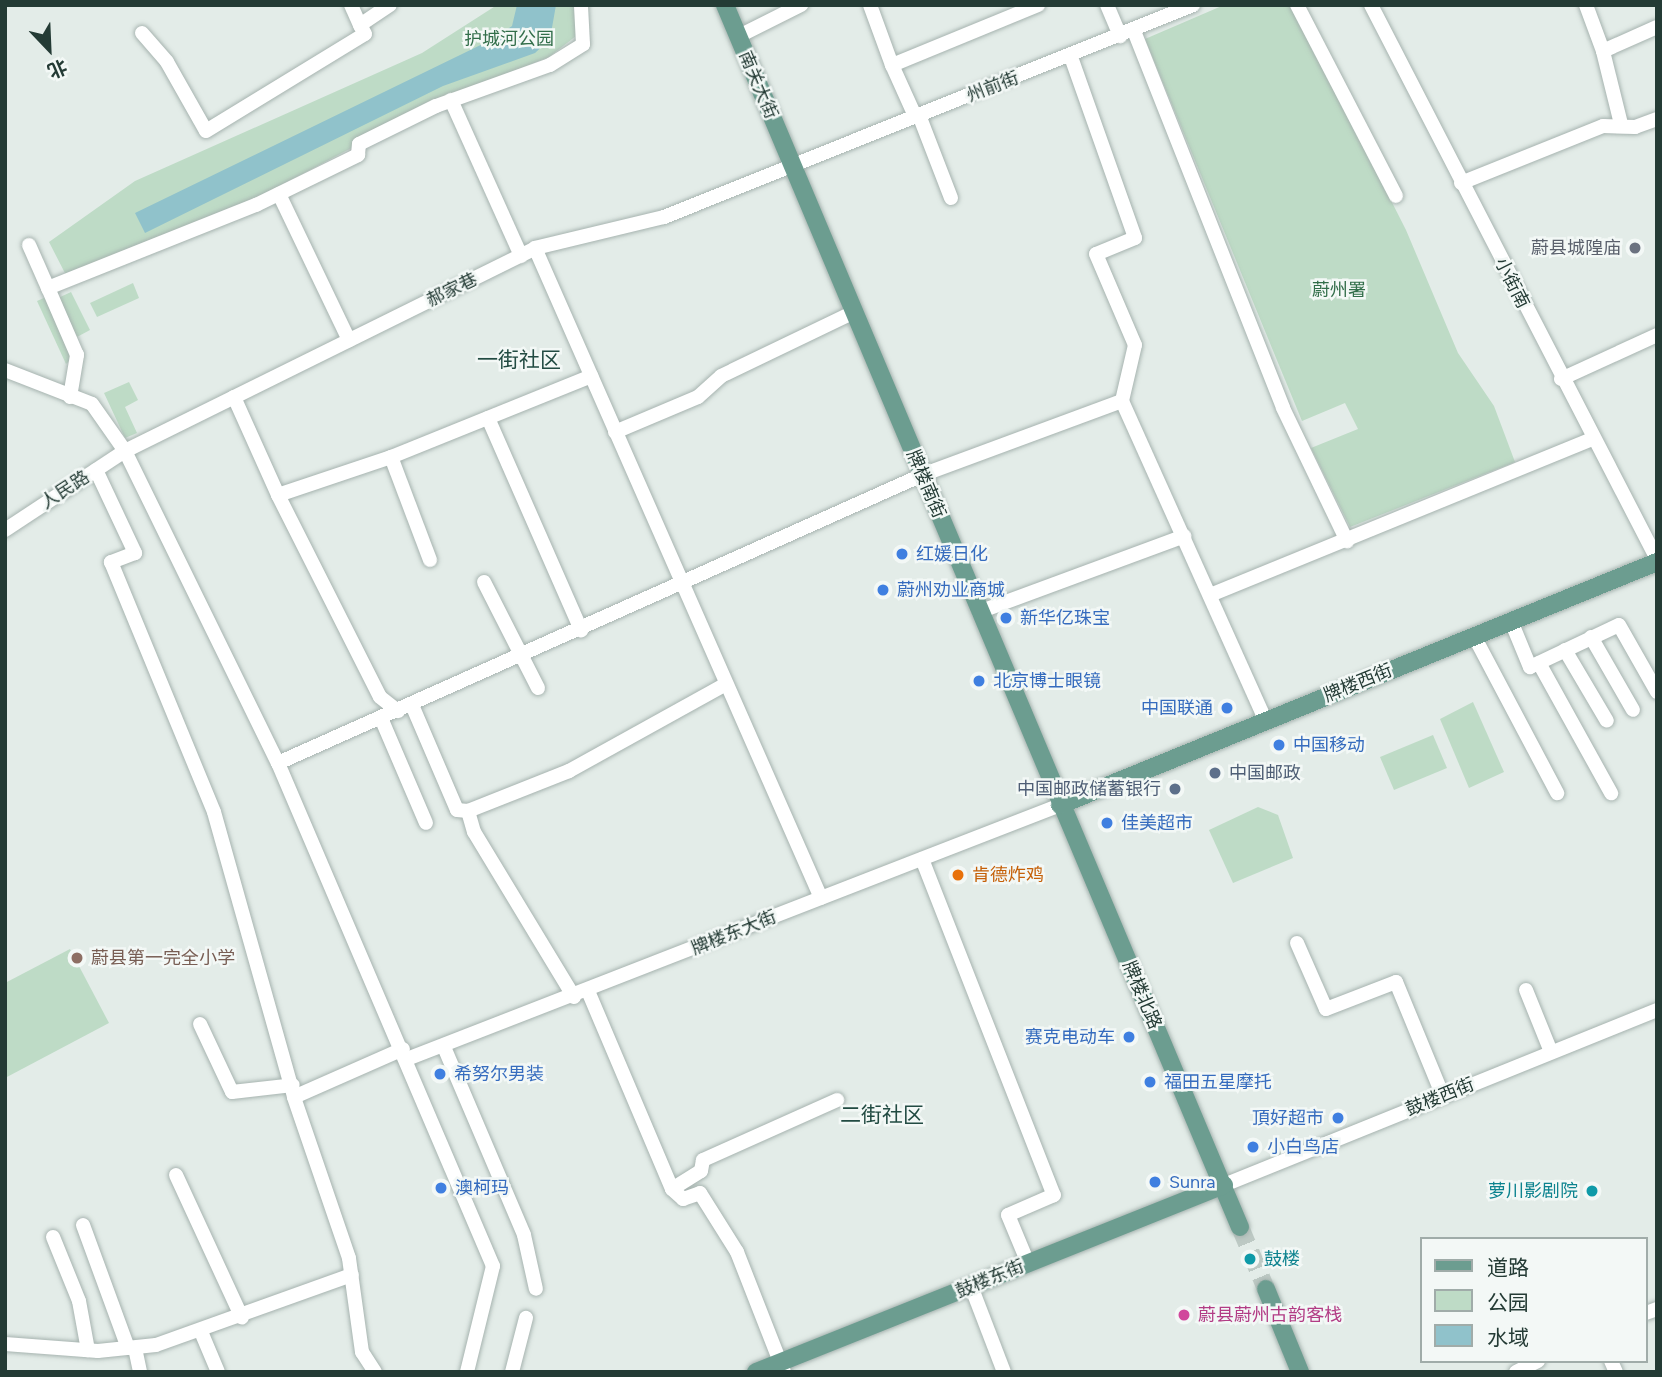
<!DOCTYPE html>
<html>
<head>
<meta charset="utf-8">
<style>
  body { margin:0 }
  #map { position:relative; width:1662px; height:1377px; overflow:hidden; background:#e3ece8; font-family:Figtree,"Noto Sans SC",sans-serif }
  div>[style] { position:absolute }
  .green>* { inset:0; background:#bedbc6 }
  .water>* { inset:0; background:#90c2cb }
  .major-tunnel>* { height:18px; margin-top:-9px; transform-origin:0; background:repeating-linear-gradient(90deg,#bdc9c4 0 18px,transparent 0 27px) }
  .roads { filter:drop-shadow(0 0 2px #a6b3af) drop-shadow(0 0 2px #a6b3af) }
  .minor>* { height:14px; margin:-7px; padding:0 7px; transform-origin:7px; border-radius:7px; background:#fff }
  .major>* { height:18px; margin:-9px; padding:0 9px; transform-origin:9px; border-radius:9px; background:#6c9d90 }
  .dots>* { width:19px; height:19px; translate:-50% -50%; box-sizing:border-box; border:4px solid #f3f8f6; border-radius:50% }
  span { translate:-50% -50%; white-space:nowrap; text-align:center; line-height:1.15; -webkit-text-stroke:5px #f3f8f6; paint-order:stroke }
  .park-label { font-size:18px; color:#326e4a }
  .street-label { font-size:18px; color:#243b35 }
  .worship-label { font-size:18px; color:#5b616d }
  .right { translate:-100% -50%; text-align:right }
  .shop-label { font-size:18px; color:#366cbe }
  .left { translate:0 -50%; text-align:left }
  .service-label { font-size:18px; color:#4e5e75 }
  .food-label { font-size:18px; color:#c56008 }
  .education-label { font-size:18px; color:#785e54 }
  .culture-label { font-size:18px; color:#0d838f }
  .hotel-label { font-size:18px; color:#b23c85 }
  .quarter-label { font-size:21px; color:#224b42 }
  .frame { position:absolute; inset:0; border:7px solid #243b35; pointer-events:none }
  .legend { position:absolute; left:1420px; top:1237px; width:228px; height:126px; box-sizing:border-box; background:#f3f8f6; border:2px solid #a0aca9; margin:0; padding:9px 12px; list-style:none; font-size:21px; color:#243b35 }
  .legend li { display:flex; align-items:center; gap:14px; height:35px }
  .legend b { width:35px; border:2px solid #a0aca9 }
  .north { position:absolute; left:14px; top:14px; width:70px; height:70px; -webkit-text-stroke:5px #f3f8f6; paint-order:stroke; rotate:157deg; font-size:19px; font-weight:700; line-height:28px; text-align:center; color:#243b35 }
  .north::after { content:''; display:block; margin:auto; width:24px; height:32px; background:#243b35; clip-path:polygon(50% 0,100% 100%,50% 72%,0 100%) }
</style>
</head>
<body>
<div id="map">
  <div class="green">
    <i style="clip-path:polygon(497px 5px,576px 5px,576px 36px,549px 57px,446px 98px,238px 208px,67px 277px,49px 242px,135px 181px,422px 53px)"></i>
    <i style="clip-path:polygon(1224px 5px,1292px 5px,1406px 230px,1458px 353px,1494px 406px,1515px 462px,1350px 527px,1311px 448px,1358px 429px,1345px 403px,1302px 421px,1145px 39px)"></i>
    <i style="clip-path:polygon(133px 283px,139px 298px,97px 317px,90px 303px)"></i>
    <i style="clip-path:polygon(71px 292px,90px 330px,77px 337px,58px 298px)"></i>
    <i style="clip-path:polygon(46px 297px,74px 357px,66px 364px,37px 301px)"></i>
    <i style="clip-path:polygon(129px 382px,138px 400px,125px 407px,137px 433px,125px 438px,104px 393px)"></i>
    <i style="clip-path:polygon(1473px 702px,1504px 772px,1469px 788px,1440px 719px)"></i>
    <i style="clip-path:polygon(1433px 735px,1447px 768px,1394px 790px,1380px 757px)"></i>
    <i style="clip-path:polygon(1258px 807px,1278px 815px,1293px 858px,1233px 883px,1209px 830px)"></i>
    <i style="clip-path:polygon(70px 949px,109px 1023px,5px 1078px,5px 983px)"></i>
  </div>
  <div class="water">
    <i style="clip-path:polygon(517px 5px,556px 5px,550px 39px,535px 53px,443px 86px,145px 233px,135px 213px,495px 38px,512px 26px)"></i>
  </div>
  <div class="major-tunnel">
    <i style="left:1240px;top:1227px;width:67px;rotate:67.2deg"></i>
  </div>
  <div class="roads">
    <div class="minor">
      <i style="left:351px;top:5px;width:22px;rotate:66deg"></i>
      <i style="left:870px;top:5px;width:64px;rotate:69.9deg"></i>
      <i style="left:1107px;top:5px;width:34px;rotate:67deg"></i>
      <i style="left:1297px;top:5px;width:215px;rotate:62.6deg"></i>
      <i style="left:1371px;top:5px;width:623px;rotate:62.7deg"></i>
      <i style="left:1586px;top:5px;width:49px;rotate:69.7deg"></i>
      <i style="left:1134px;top:31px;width:405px;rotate:68.4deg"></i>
      <i style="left:1283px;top:408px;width:148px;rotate:64.3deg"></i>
      <i style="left:142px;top:33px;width:38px;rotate:49deg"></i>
      <i style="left:167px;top:62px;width:79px;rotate:60.5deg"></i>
      <i style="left:206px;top:131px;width:186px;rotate:-31.4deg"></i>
      <i style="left:365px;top:34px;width:10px;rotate:-119deg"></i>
      <i style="left:360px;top:25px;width:36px;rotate:-34deg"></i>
      <i style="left:737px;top:37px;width:72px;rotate:-26.6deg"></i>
      <i style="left:1071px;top:57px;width:192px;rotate:70.5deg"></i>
      <i style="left:1135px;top:238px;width:42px;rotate:157.7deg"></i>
      <i style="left:1096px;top:254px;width:99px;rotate:66.8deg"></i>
      <i style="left:1135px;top:345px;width:57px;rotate:103.1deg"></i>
      <i style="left:1122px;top:401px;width:351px;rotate:65.8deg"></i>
      <i style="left:451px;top:100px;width:171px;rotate:65.8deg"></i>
      <i style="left:919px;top:115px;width:89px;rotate:68.9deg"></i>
      <i style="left:915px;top:116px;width:56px;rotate:-114.3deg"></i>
      <i style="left:892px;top:65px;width:158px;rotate:-22.3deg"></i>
      <i style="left:1621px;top:124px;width:75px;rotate:-103.9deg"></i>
      <i style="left:1603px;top:51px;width:59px;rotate:-24deg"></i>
      <i style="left:1461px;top:183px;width:153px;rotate:-21.9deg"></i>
      <i style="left:1603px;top:126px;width:32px;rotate:2deg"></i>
      <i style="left:1635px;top:127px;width:23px;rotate:-20deg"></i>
      <i style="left:279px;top:194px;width:162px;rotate:64.4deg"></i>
      <i style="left:29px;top:245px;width:47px;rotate:66.2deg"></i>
      <i style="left:535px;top:248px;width:710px;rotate:66.25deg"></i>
      <i style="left:5px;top:370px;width:93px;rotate:21.3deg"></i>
      <i style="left:92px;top:404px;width:57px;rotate:54.9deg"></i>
      <i style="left:125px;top:451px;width:347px;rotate:63.9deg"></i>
      <i style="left:278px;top:763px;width:547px;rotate:66.86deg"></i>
      <i style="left:493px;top:1266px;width:109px;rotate:103.8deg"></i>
      <i style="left:1561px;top:379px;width:106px;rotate:-24.6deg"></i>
      <i style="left:70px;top:397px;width:43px;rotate:-80.5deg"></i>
      <i style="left:77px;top:355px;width:73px;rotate:-113.4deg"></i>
      <i style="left:48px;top:288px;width:224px;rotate:-21.8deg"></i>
      <i style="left:256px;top:205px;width:114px;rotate:-26.1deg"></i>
      <i style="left:358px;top:155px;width:11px;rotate:-85deg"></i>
      <i style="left:359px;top:144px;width:86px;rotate:-26.3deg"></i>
      <i style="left:436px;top:106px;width:121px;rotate:-19.8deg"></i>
      <i style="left:550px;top:65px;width:39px;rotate:-32deg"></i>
      <i style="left:583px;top:44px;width:39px;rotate:-93deg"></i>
      <i style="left:234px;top:397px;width:107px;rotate:65.8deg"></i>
      <i style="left:278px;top:495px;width:119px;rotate:-18.6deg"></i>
      <i style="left:488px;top:418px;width:232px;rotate:66.3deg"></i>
      <i style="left:615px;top:432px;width:90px;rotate:-22.9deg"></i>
      <i style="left:698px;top:397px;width:31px;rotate:-42deg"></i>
      <i style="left:721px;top:376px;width:148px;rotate:-25.7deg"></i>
      <i style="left:96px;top:470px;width:92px;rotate:64.8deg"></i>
      <i style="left:135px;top:553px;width:26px;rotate:159deg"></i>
      <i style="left:111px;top:562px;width:270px;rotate:67.6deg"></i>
      <i style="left:214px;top:812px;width:296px;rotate:74.3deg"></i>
      <i style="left:278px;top:495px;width:226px;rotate:63.2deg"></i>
      <i style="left:380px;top:697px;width:23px;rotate:38deg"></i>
      <i style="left:5px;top:530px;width:144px;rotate:-33.4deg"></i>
      <i style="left:125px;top:451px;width:458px;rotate:-26.3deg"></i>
      <i style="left:535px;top:248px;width:133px;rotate:-13.5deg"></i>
      <i style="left:664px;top:217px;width:570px;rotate:-21.84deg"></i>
      <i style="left:430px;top:560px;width:110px;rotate:-110.7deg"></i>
      <i style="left:391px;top:457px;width:216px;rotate:-22deg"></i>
      <i style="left:484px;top:582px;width:119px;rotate:63deg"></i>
      <i style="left:1210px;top:595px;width:413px;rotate:-22.2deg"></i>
      <i style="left:979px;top:612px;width:219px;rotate:-20.3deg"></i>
      <i style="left:1511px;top:621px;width:50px;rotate:67.6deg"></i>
      <i style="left:1530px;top:667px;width:98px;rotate:-25.3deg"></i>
      <i style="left:1619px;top:625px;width:77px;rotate:60.4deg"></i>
      <i style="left:1474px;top:636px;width:178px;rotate:62.1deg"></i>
      <i style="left:1591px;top:637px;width:84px;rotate:60.1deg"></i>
      <i style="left:1565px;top:650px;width:82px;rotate:59.4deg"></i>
      <i style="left:1539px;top:663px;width:149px;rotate:61deg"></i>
      <i style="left:412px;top:705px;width:114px;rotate:66.8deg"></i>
      <i style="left:457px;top:810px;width:11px;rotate:5deg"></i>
      <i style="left:381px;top:718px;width:114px;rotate:66.8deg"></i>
      <i style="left:278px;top:763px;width:705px;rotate:-24.09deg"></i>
      <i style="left:922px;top:475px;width:213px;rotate:-20.3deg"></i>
      <i style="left:922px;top:859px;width:361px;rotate:68.6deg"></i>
      <i style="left:1054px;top:1195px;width:50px;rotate:156.5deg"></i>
      <i style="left:1008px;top:1215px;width:52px;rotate:67.4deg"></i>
      <i style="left:1297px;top:943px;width:72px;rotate:66.3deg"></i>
      <i style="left:1326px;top:1009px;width:75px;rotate:-21.1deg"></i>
      <i style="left:1396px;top:982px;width:123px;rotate:67.6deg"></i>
      <i style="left:1526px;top:990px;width:67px;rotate:68deg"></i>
      <i style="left:588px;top:991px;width:215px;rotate:67deg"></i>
      <i style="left:672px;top:1189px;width:15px;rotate:42deg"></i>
      <i style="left:683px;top:1199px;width:18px;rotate:-19deg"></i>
      <i style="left:700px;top:1193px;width:70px;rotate:57.9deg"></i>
      <i style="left:737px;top:1252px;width:129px;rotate:68.6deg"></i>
      <i style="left:574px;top:997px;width:193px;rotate:-121.2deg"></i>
      <i style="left:474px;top:832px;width:22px;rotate:-106deg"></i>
      <i style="left:468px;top:811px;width:109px;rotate:-21.6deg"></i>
      <i style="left:569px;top:771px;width:179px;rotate:-29deg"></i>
      <i style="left:200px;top:1024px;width:75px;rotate:64.8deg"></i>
      <i style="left:232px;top:1092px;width:61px;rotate:-6.5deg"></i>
      <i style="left:444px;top:1047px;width:204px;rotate:66.9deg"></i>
      <i style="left:524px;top:1235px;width:55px;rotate:77.5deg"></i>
      <i style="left:407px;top:1059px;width:701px;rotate:-21.25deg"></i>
      <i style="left:176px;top:1175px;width:157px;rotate:65.2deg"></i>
      <i style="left:1224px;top:1185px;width:467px;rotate:-22deg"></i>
      <i style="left:672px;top:1189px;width:34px;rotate:-32deg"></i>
      <i style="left:701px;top:1171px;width:11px;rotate:-80deg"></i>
      <i style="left:703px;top:1160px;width:147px;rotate:-24.1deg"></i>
      <i style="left:83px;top:1225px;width:131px;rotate:69.9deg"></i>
      <i style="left:53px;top:1237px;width:69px;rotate:67.9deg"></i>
      <i style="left:79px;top:1301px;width:50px;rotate:79.6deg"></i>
      <i style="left:971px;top:1286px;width:92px;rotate:69deg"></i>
      <i style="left:1646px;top:1313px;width:12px;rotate:-20deg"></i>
      <i style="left:202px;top:1334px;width:41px;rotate:67.2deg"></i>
      <i style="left:5px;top:1344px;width:93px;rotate:4.3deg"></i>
      <i style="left:98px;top:1351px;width:58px;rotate:-5.9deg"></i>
      <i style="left:156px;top:1345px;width:208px;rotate:-19.7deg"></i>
      <i style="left:135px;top:1348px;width:25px;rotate:78deg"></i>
      <i style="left:1611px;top:1361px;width:12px;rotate:66deg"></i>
      <i style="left:375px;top:1372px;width:24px;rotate:-123deg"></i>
      <i style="left:362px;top:1352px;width:95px;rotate:-97.9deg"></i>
      <i style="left:349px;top:1258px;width:170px;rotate:-108.9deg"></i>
      <i style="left:294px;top:1097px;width:119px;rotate:-23.8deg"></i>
      <i style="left:512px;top:1372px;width:56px;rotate:-75.5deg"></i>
      <i style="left:1516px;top:1372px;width:25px;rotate:-27deg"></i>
    </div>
    <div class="major">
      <i style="left:725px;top:5px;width:1326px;rotate:67.15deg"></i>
      <i style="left:1060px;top:805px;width:645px;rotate:-22.15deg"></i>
      <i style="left:1266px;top:1289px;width:90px;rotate:67.7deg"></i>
      <i style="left:756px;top:1372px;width:504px;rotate:-21.78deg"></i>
    </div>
  </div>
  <div class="dots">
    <i style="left:1635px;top:248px;background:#6b7280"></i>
    <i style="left:902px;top:554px;background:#3f7fe0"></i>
    <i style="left:883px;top:590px;background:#3f7fe0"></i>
    <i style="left:1006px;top:618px;background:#3f7fe0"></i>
    <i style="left:979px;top:681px;background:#3f7fe0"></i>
    <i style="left:1227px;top:708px;background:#3f7fe0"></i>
    <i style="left:1279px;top:745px;background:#3f7fe0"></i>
    <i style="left:1215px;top:773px;background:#5c6f8a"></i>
    <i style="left:1175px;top:789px;background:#5c6f8a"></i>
    <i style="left:1107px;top:823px;background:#3f7fe0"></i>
    <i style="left:958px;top:875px;background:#e8710a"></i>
    <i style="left:77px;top:958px;background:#8d6e63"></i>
    <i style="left:1129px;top:1037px;background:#3f7fe0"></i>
    <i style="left:440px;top:1074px;background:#3f7fe0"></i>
    <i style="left:1150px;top:1082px;background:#3f7fe0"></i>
    <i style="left:1338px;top:1118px;background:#3f7fe0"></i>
    <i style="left:1253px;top:1147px;background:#3f7fe0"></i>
    <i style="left:1155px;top:1182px;background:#3f7fe0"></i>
    <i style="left:441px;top:1188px;background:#3f7fe0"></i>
    <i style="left:1592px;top:1191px;background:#0f9aa8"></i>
    <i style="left:1250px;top:1259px;background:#0f9aa8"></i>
    <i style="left:1184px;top:1315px;background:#d1479c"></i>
  </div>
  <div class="park-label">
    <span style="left:509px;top:39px">护城河公园</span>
    <span style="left:1339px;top:290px">蔚州署</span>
  </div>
  <div class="street-label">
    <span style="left:758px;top:85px;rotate:67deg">南关大街</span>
    <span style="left:993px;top:87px;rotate:-21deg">州前街</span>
    <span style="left:1512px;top:283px;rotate:63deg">小街南</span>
    <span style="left:452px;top:290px;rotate:-26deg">郝家巷</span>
    <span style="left:926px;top:484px;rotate:67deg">牌楼南街</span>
    <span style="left:65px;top:490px;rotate:-33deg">人民路</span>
    <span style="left:1358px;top:683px;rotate:-22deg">牌楼西街</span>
    <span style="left:734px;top:933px;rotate:-22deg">牌楼东大街</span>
    <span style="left:1142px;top:995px;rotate:67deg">牌楼北路</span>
    <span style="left:1440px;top:1097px;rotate:-22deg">鼓楼西街</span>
    <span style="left:990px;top:1279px;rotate:-22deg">鼓楼东街</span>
  </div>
  <div class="worship-label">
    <span class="right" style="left:1621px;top:248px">蔚县城隍庙</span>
  </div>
  <div class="shop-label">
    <span class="left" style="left:916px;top:554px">红媛日化</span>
    <span class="left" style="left:897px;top:590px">蔚州劝业商城</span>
    <span class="left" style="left:1020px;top:618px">新华亿珠宝</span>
    <span class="left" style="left:993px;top:681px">北京博士眼镜</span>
    <span class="right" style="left:1213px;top:708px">中国联通</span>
    <span class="left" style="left:1293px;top:745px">中国移动</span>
    <span class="left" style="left:1121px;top:823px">佳美超市</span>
    <span class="right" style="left:1115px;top:1037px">赛克电动车</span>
    <span class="left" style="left:454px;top:1074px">希努尔男装</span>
    <span class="left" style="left:1164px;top:1082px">福田五星摩托</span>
    <span class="right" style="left:1324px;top:1118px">頂好超市</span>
    <span class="left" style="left:1267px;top:1147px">小白鸟店</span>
    <span class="left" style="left:1169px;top:1182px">Sunra</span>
    <span class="left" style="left:455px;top:1188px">澳柯玛</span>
  </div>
  <div class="service-label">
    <span class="left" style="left:1229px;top:773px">中国邮政</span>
    <span class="right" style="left:1161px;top:789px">中国邮政储蓄银行</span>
  </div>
  <div class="food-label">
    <span class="left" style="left:972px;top:875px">肯德炸鸡</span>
  </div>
  <div class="education-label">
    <span class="left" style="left:91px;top:958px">蔚县第一完全小学</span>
  </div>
  <div class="culture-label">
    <span class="right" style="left:1578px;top:1191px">萝川影剧院</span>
    <span class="left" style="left:1264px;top:1259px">鼓楼</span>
  </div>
  <div class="hotel-label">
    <span class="left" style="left:1198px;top:1315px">蔚县蔚州古韵客栈</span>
  </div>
  <div class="quarter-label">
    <span style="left:519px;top:360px">一街社区</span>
    <span style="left:882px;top:1115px">二街社区</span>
  </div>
  <div class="frame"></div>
  <ul class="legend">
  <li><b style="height:9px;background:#6c9d90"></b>道路</li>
  <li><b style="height:19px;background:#bedbc6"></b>公园</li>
  <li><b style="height:19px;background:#90c2cb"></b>水域</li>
  </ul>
  <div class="north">北</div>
</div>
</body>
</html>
